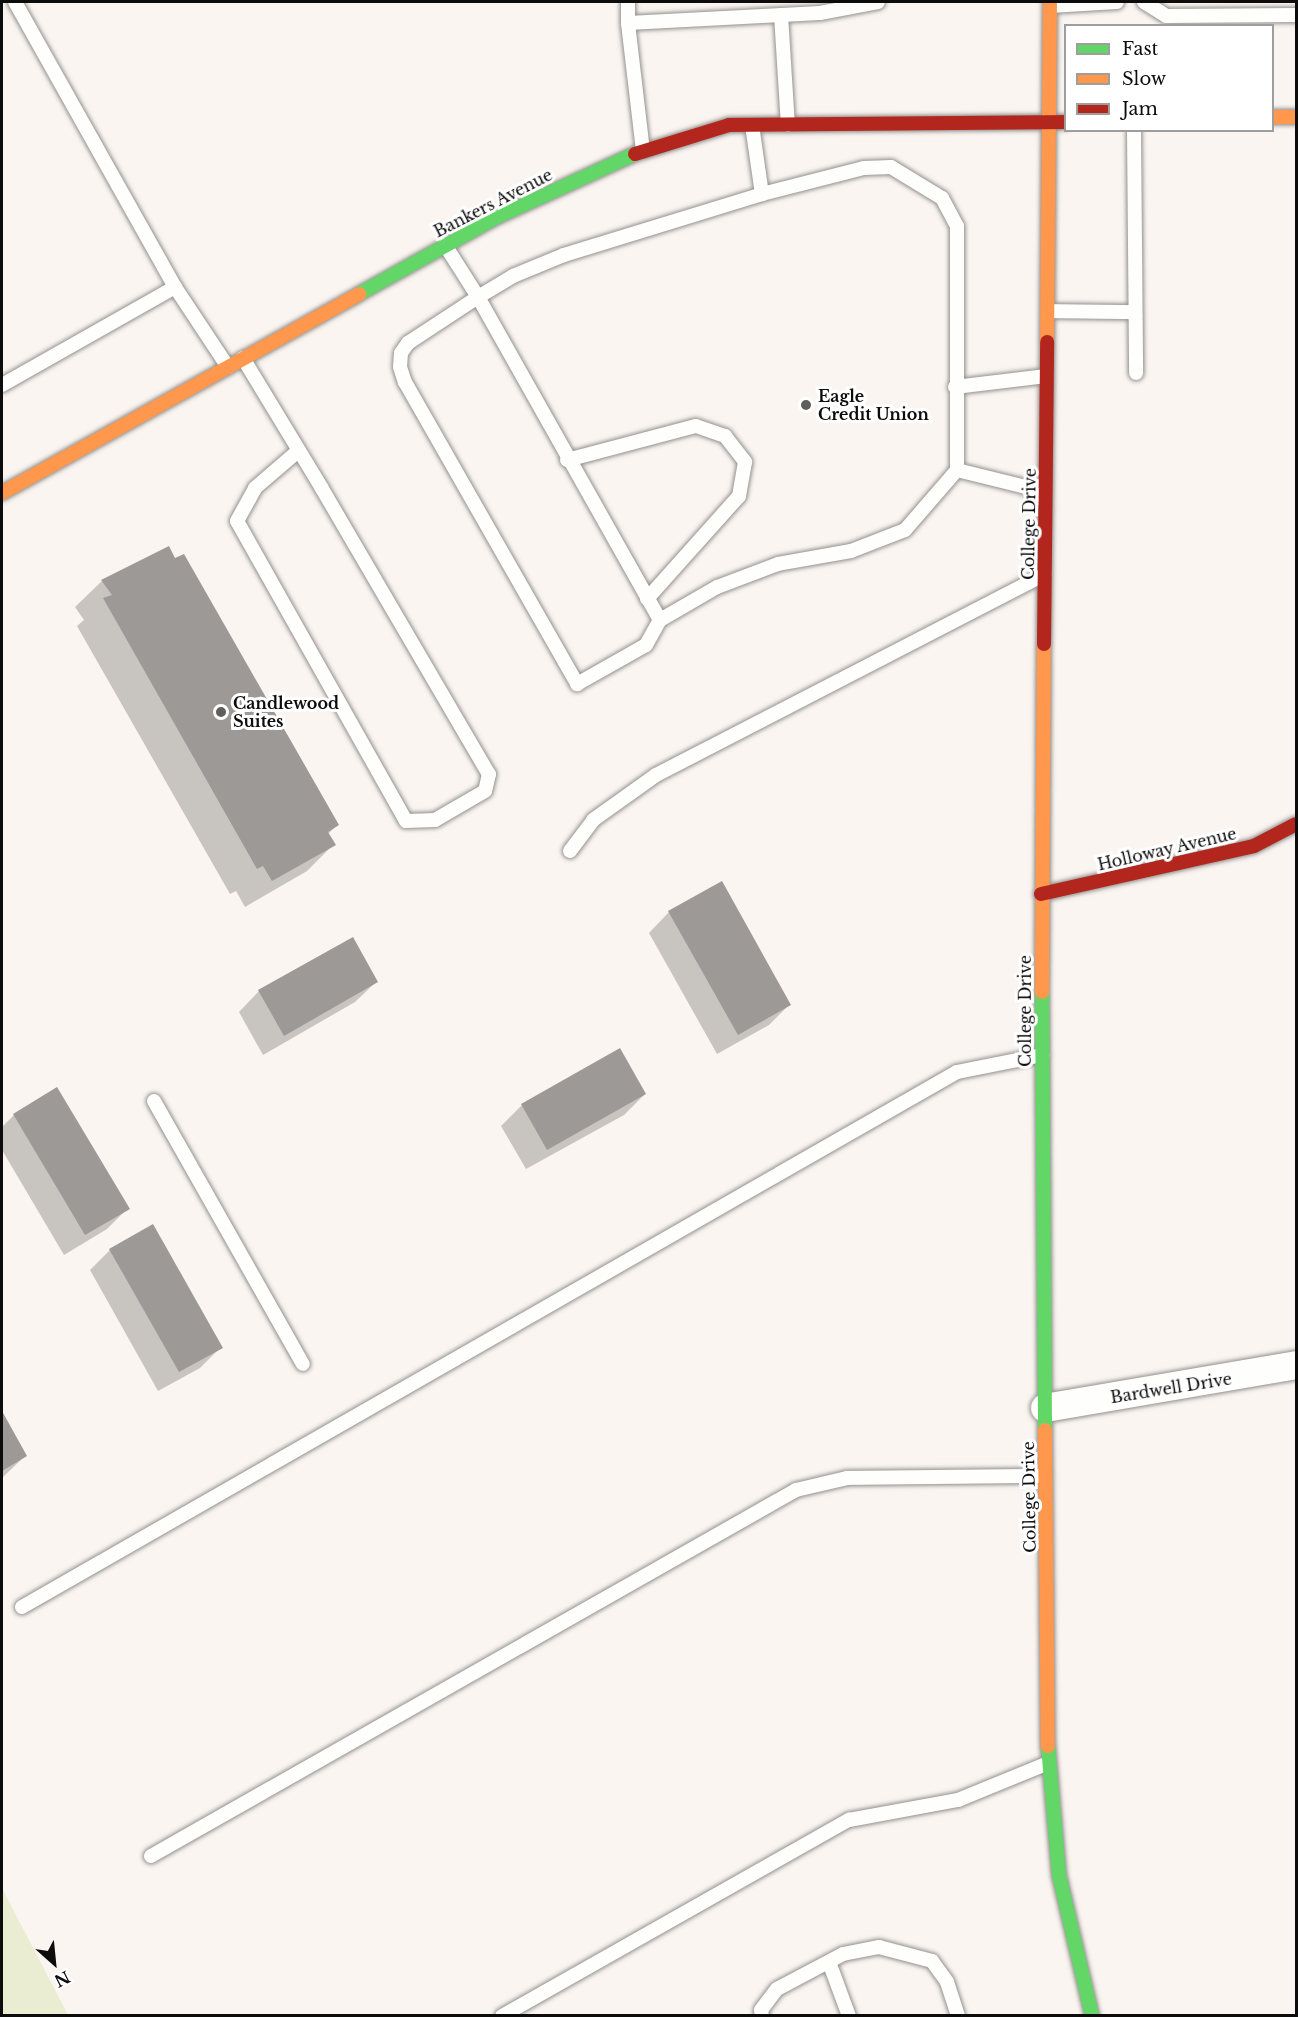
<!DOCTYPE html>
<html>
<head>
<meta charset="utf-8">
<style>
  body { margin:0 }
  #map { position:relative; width:1298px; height:2017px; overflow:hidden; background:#faf5f0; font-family:"Libre Baskerville",serif }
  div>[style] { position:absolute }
  .green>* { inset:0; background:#eaedd1 }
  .shadow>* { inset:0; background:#0003 }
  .building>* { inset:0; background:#9c9996 }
  .roads { filter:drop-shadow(0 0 2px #93918f) drop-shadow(0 0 2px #93918f) }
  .lane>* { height:14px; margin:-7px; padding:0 7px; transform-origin:7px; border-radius:7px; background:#fefefd }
  .street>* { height:28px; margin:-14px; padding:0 14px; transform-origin:14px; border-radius:14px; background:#fefefd }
  .fast>* { height:14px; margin:-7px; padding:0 7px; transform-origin:7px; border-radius:7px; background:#63d668 }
  .slow>* { height:14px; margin:-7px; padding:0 7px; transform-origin:7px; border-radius:7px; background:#ff974d }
  .jam>* { height:14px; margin:-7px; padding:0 7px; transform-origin:7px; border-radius:7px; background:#b3261e }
  .dots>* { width:16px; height:16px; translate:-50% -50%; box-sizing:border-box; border:3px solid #fff; border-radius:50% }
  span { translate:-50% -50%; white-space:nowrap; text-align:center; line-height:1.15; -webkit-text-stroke:6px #fff; paint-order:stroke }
  .street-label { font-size:16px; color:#0c0c0c }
  .poi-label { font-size:16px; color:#0c0c0c; font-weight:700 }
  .left { translate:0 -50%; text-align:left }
  .frame { position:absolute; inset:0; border:3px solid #0c0c0c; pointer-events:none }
  .legend { position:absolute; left:1064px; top:24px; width:210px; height:108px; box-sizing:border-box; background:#fff; border:2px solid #9e9e9e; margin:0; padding:8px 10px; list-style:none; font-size:18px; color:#0c0c0c }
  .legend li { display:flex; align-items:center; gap:12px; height:30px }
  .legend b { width:30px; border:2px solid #9e9e9e }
  .north { position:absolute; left:24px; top:1933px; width:60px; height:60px; -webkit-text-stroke:4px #fff; paint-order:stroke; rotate:153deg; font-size:16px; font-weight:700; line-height:24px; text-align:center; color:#0c0c0c }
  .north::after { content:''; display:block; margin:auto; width:21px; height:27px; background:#0c0c0c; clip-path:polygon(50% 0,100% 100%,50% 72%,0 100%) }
</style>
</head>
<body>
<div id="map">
  <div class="green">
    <i style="clip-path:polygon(2px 1888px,68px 2015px,2px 2015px)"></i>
  </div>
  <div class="shadow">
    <i style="clip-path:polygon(102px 581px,337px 825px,328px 834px,334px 844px,307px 871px,245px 907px,236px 891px,230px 894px,77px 626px,84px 620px,75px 607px)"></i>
    <i style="clip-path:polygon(669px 912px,789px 1005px,769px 1025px,717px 1054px,649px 933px)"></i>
    <i style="clip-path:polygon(376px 982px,355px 1002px,263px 1055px,239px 1012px,259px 991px)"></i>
    <i style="clip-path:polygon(57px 1089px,128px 1208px,107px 1229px,64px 1255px,2px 1150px,2px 1127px,14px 1115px)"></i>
    <i style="clip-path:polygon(645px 1094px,624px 1115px,526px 1169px,501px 1126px,522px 1105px)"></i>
    <i style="clip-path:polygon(110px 1250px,221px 1347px,200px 1368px,158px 1391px,90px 1270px)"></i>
    <i style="clip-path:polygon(2px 1414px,25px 1456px,2px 1478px)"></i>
  </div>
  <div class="building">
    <i style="clip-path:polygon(169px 546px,175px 558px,184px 554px,339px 825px,328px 832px,336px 845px,272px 881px,263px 866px,257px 869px,103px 598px,112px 595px,101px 580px)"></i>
    <i style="clip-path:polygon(722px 881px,791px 1005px,738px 1035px,668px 911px)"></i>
    <i style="clip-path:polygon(353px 937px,378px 982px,284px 1036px,258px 990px)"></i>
    <i style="clip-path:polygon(620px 1048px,646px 1094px,547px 1150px,521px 1104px)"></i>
    <i style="clip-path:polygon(57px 1087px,130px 1209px,85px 1235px,13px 1114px)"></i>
    <i style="clip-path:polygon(153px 1224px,223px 1348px,179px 1372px,109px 1249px)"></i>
    <i style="clip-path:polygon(2px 1411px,27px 1456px,2px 1471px)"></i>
  </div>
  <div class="roads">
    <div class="lane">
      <i style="left:15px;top:2px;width:327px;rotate:60.7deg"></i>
      <i style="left:175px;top:287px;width:96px;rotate:56.5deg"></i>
      <i style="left:1144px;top:2px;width:26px;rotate:32deg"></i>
      <i style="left:1166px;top:16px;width:130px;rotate:-0.4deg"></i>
      <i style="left:1050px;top:6px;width:67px;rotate:-3.4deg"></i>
      <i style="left:781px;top:15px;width:110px;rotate:86.4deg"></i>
      <i style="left:628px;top:23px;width:21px;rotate:-90deg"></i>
      <i style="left:752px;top:125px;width:70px;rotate:81.8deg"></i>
      <i style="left:1134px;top:130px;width:243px;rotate:89.5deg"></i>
      <i style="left:643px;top:151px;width:129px;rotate:-96.7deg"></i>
      <i style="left:628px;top:23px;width:192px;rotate:-3deg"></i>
      <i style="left:820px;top:13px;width:59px;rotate:-10.7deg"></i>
      <i style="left:891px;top:167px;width:60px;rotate:31.3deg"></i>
      <i style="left:942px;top:198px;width:32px;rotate:62deg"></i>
      <i style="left:957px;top:226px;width:244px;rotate:90deg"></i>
      <i style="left:957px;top:470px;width:79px;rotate:130.9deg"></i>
      <i style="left:905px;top:530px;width:58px;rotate:158.7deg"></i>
      <i style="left:851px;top:551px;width:74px;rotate:169.9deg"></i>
      <i style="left:778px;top:564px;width:65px;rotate:159.3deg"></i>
      <i style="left:717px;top:587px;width:66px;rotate:149.9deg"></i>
      <i style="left:660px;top:620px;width:371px;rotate:-119.4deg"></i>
      <i style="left:478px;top:297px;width:41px;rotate:-31deg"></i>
      <i style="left:513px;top:276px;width:55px;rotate:-22.4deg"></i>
      <i style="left:564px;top:255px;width:207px;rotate:-17.1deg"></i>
      <i style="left:762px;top:194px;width:105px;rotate:-14.3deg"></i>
      <i style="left:864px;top:168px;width:27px;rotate:-2deg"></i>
      <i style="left:445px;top:245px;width:62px;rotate:57.6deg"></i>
      <i style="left:478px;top:297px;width:84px;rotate:146.7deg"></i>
      <i style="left:408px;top:343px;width:12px;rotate:125deg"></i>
      <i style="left:401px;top:353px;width:14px;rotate:94deg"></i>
      <i style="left:400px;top:367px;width:16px;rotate:72deg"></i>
      <i style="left:405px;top:382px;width:348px;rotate:60.3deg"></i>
      <i style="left:577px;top:684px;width:79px;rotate:-29.5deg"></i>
      <i style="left:646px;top:645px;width:29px;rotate:-61deg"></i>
      <i style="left:1048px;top:311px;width:87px;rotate:0.7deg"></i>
      <i style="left:243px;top:358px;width:151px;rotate:58.8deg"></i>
      <i style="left:321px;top:487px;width:333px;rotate:59.7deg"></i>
      <i style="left:489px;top:774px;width:17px;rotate:103deg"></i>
      <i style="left:485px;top:791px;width:58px;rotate:149.9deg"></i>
      <i style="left:435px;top:820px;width:29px;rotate:178deg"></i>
      <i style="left:406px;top:821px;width:344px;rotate:-119.4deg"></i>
      <i style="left:237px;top:521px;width:38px;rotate:-61deg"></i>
      <i style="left:255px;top:488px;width:57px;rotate:-40.7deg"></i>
      <i style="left:2px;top:385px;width:199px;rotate:-29.5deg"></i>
      <i style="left:955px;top:387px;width:92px;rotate:-6.9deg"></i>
      <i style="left:567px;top:460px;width:133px;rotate:-14.8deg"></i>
      <i style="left:696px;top:426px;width:31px;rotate:19deg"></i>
      <i style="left:725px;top:436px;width:33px;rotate:52deg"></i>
      <i style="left:745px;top:462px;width:35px;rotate:100deg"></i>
      <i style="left:739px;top:496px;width:138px;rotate:131.8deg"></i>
      <i style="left:957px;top:470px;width:71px;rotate:13.8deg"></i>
      <i style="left:1026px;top:487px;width:19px;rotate:39deg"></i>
      <i style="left:570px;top:851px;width:39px;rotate:-53deg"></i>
      <i style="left:593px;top:820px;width:77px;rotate:-35.5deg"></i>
      <i style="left:656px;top:775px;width:437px;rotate:-27.3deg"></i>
      <i style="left:154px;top:1101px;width:302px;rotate:60.5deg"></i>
      <i style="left:22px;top:1607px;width:1077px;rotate:-29.78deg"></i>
      <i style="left:957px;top:1072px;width:87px;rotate:-11.3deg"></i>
      <i style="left:151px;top:1856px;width:742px;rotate:-29.57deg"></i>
      <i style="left:796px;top:1490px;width:52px;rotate:-13.2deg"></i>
      <i style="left:847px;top:1478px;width:198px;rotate:-0.6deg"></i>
      <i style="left:829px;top:1962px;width:58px;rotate:69.7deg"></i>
      <i style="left:502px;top:2016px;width:399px;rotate:-29.5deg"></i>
      <i style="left:849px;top:1820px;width:111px;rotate:-10.4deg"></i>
      <i style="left:958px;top:1800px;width:97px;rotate:-22.3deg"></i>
      <i style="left:762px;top:2016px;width:6px;rotate:-99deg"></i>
      <i style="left:761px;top:2010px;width:26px;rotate:-53deg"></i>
      <i style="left:777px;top:1989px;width:75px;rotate:-27.9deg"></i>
      <i style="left:843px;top:1954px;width:37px;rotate:-11deg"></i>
      <i style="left:879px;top:1947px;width:55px;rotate:14.8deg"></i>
      <i style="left:932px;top:1961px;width:26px;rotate:54deg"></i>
      <i style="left:947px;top:1982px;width:36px;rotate:72deg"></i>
    </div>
    <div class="street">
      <i style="left:1045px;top:1408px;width:255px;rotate:-9.7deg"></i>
    </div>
    <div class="fast">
      <i style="left:359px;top:294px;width:156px;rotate:-29.2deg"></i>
      <i style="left:495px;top:218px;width:154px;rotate:-24.6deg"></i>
      <i style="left:1042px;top:992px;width:438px;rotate:89.6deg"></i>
      <i style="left:1048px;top:1746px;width:129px;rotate:85.1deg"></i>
      <i style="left:1059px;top:1875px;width:145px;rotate:76.8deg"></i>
    </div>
    <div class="slow">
      <i style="left:1272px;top:117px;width:24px"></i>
      <i style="left:1047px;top:342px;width:340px;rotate:-89.5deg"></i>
      <i style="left:2px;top:493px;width:409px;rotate:-29.1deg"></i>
      <i style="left:1042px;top:992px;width:348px;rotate:-89.7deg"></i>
      <i style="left:1045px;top:1430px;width:316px;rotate:89.5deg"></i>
    </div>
    <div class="jam">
      <i style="left:635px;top:154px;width:98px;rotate:-17.1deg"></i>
      <i style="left:729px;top:125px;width:337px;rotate:-0.5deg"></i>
      <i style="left:1044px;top:644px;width:302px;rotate:-89.4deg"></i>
      <i style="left:1041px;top:894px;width:218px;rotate:-12.7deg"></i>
      <i style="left:1254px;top:846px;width:47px;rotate:-27.6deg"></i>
    </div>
  </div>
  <div class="dots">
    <i style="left:806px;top:405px;background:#5f5e5c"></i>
    <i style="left:221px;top:712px;background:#5f5e5c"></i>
  </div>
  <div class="street-label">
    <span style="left:493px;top:203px;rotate:-27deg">Bankers Avenue</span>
    <span style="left:1029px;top:524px;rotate:-89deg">College Drive</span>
    <span style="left:1167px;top:849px;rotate:-13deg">Holloway Avenue</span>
    <span style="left:1025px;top:1011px;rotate:-90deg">College Drive</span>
    <span style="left:1171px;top:1388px;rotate:-9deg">Bardwell Drive</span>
    <span style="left:1029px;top:1497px;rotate:-91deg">College Drive</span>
  </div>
  <div class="poi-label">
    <span class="left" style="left:818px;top:405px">Eagle<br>Credit Union</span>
    <span class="left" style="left:233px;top:712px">Candlewood<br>Suites</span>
  </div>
  <div class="frame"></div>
  <ul class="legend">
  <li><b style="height:8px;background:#63d668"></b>Fast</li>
  <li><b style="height:8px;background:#ff974d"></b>Slow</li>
  <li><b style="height:8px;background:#b3261e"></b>Jam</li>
  </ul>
  <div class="north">N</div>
</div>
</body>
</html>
